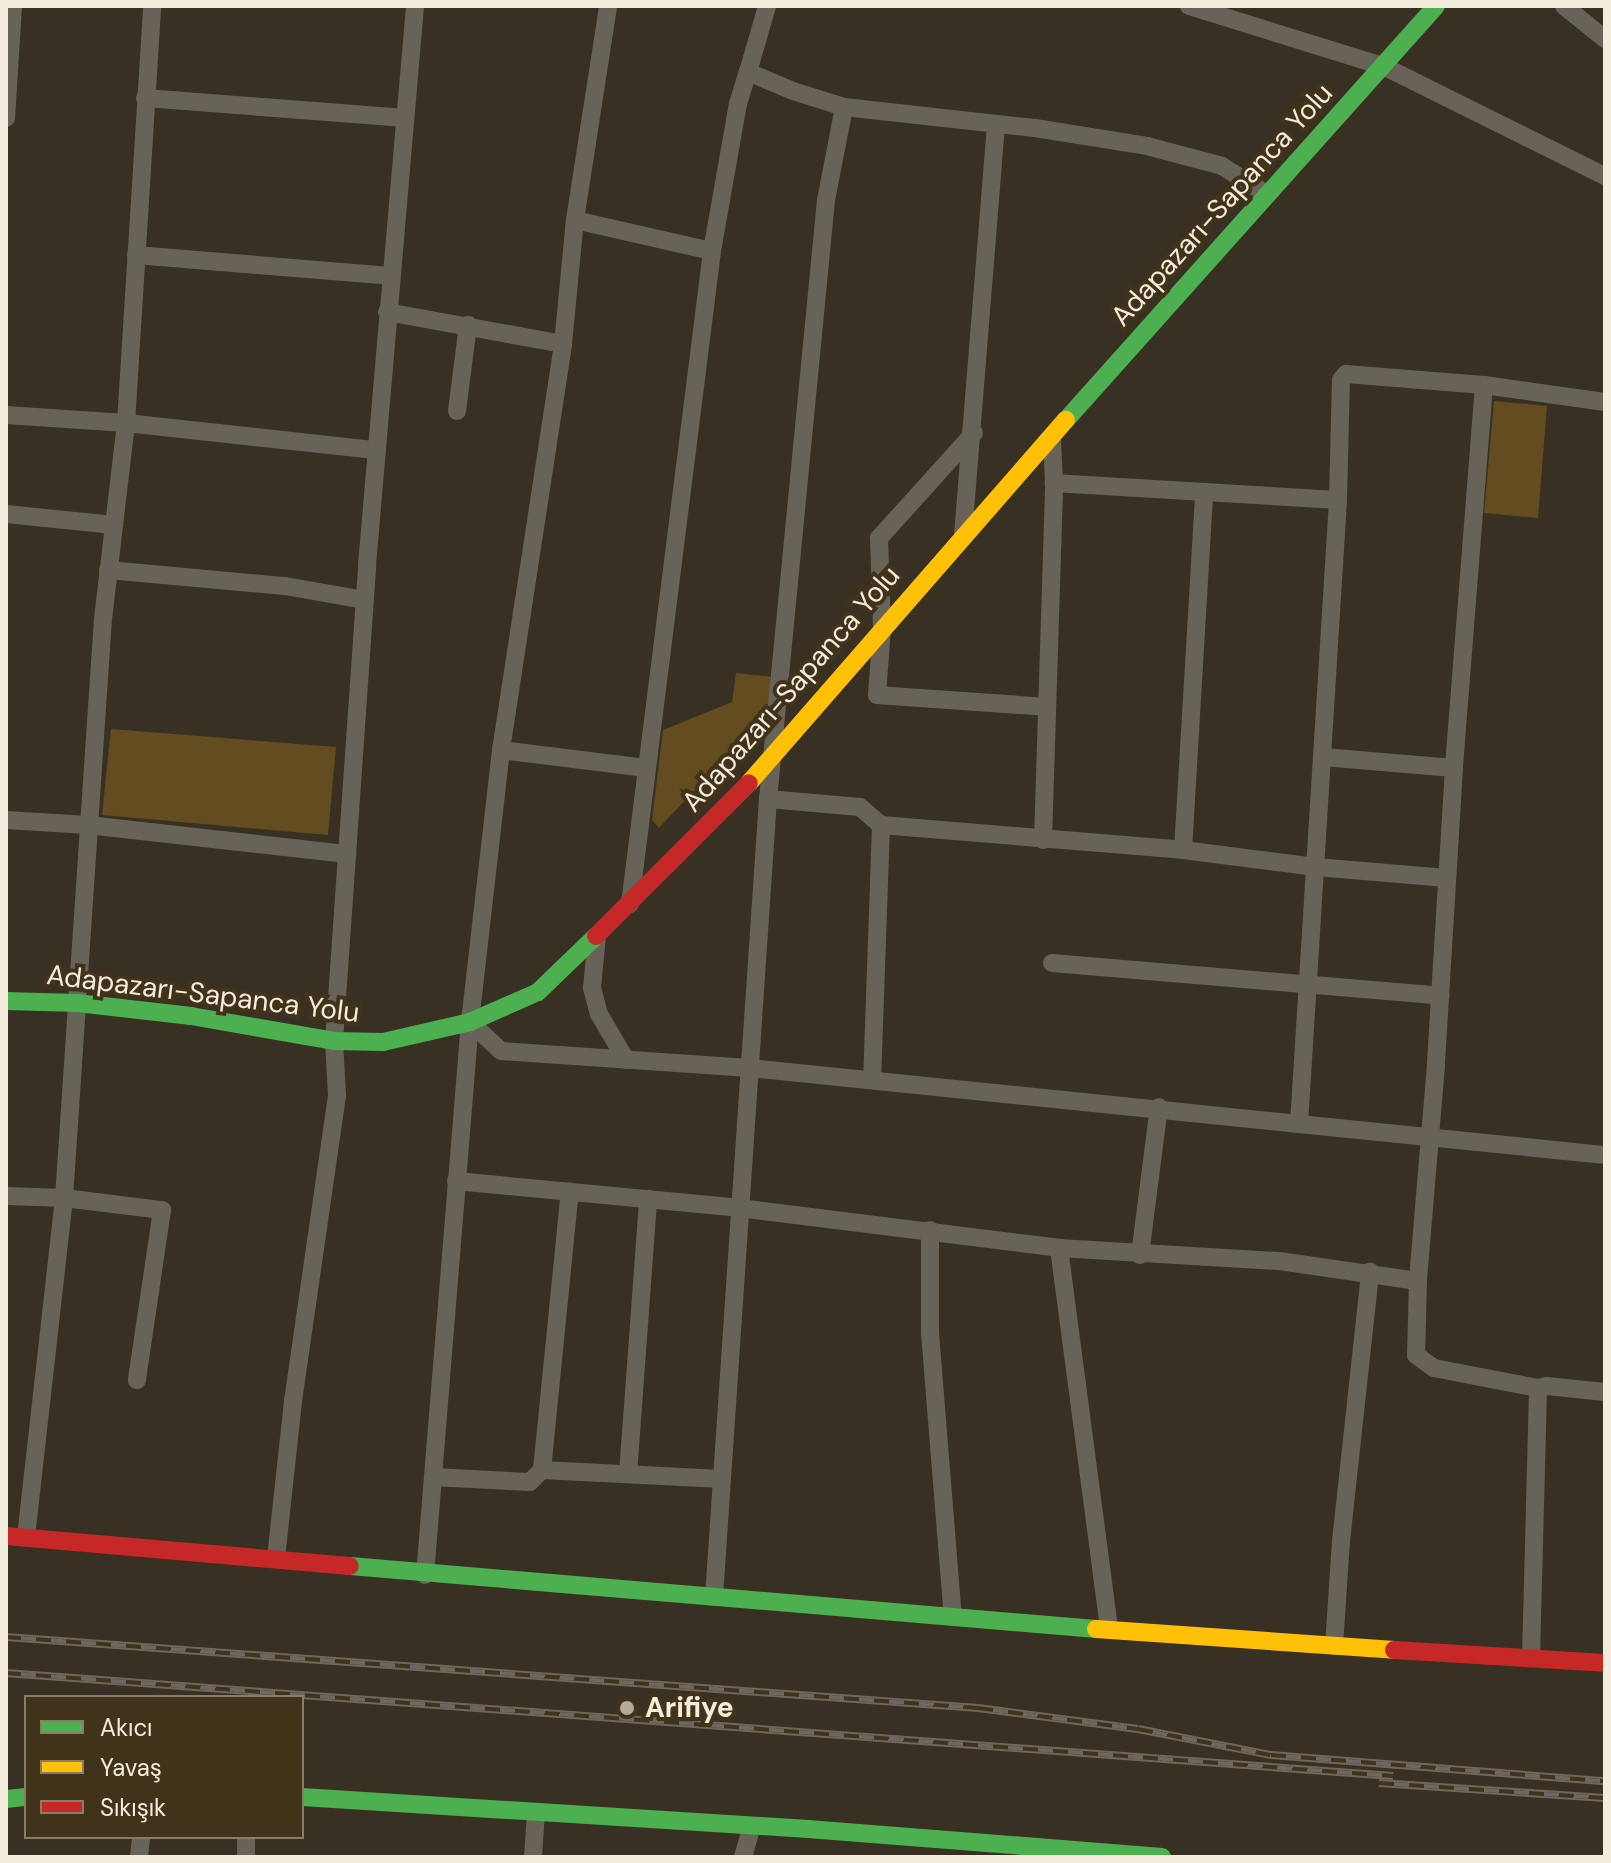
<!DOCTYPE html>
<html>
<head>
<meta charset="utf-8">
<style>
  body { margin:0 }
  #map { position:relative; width:1611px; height:1863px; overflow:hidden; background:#383022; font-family:"DM Sans",sans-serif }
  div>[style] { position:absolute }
  .green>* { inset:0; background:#624c20 }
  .street>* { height:18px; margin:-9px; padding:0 9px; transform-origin:9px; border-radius:9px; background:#686358 }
  .fast>* { height:18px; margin:-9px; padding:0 9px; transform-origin:9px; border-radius:9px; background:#4caf50 }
  .slow>* { height:18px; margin:-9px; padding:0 9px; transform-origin:9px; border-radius:9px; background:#ffc107 }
  .jam>* { height:18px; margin:-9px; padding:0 9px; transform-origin:9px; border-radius:9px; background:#c62828 }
  .rail>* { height:8px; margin-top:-4px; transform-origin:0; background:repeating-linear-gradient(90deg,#413319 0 15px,#6e675e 0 30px); box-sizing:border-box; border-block:2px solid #6e675e }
  .dots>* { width:22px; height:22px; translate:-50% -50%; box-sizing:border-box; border:4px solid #413319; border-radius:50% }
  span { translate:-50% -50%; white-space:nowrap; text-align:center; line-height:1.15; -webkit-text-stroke:8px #413319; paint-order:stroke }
  .street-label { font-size:28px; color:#f4ecdc }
  .poi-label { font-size:28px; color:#f4ecdc; font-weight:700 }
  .left { translate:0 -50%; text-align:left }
  .frame { position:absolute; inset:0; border:8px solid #f4ecdc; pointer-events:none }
  .legend { position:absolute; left:24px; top:1695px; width:280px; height:144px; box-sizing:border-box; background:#413319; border:2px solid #897d67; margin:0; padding:10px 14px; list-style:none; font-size:24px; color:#f4ecdc }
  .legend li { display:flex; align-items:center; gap:16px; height:40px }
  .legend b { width:40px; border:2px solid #897d67 }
</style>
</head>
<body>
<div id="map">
  <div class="green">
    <i style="clip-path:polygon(1494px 401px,1547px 406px,1538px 518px,1484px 513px)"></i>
    <i style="clip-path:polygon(736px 673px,773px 677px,771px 709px,659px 828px,652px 820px,663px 730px,732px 702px)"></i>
    <i style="clip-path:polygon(111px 729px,336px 747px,328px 835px,102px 815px)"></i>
  </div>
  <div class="street">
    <i style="left:1189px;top:6px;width:203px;rotate:17.2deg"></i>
    <i style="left:1383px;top:66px;width:248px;rotate:26.4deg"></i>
    <i style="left:1564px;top:6px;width:53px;rotate:38.8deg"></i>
    <i style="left:748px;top:72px;width:69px;rotate:-73.9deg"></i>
    <i style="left:145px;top:98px;width:261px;rotate:4.4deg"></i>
    <i style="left:6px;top:118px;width:112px;rotate:-86.4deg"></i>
    <i style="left:575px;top:220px;width:140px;rotate:12.8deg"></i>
    <i style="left:136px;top:255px;width:255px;rotate:4.7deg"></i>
    <i style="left:387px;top:312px;width:179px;rotate:10.3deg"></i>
    <i style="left:1484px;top:385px;width:384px;rotate:94.5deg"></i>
    <i style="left:1454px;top:768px;width:298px;rotate:93.5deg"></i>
    <i style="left:1436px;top:1065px;width:217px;rotate:94.8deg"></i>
    <i style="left:1418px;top:1281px;width:74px;rotate:91.5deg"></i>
    <i style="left:1416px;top:1355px;width:22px;rotate:36deg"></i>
    <i style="left:1434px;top:1368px;width:106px;rotate:10.9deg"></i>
    <i style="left:1538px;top:1388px;width:9px;rotate:-13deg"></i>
    <i style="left:1547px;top:1386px;width:58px;rotate:5.9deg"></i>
    <i style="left:457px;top:411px;width:87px;rotate:-82.7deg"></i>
    <i style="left:6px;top:415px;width:120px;rotate:3.8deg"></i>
    <i style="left:126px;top:423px;width:251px;rotate:6.2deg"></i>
    <i style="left:974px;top:433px;width:142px;rotate:132.1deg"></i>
    <i style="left:879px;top:538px;width:90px;rotate:88.1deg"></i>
    <i style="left:882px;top:628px;width:67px;rotate:94.3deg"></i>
    <i style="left:877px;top:695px;width:170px;rotate:4deg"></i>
    <i style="left:1338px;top:500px;width:120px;rotate:-88.6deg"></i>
    <i style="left:1341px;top:380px;width:8px;rotate:-50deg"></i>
    <i style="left:1346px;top:374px;width:138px;rotate:4.6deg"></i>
    <i style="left:1484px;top:385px;width:122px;rotate:8deg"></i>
    <i style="left:6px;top:514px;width:109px;rotate:5.8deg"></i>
    <i style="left:963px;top:535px;width:412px;rotate:-85.4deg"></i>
    <i style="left:108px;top:570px;width:178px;rotate:5.2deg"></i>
    <i style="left:285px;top:586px;width:80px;rotate:10deg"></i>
    <i style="left:501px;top:750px;width:146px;rotate:7.1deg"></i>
    <i style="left:1323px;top:757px;width:131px;rotate:4.8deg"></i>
    <i style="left:768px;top:799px;width:92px;rotate:5deg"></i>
    <i style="left:860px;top:807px;width:28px;rotate:41deg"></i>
    <i style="left:881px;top:825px;width:255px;rotate:92deg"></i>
    <i style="left:6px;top:820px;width:82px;rotate:3.5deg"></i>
    <i style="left:88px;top:825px;width:261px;rotate:6.4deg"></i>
    <i style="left:881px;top:825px;width:303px;rotate:4.7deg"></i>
    <i style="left:1183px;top:850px;width:134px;rotate:7.3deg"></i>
    <i style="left:1316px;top:867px;width:131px;rotate:4.8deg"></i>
    <i style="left:1043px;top:840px;width:357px;rotate:-88.2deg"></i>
    <i style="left:1054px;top:483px;width:44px;rotate:-92.6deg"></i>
    <i style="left:1183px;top:850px;width:359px;rotate:-86.6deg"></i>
    <i style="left:630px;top:904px;width:658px;rotate:-82.84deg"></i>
    <i style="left:712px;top:251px;width:149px;rotate:-80deg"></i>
    <i style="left:738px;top:104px;width:34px;rotate:-73deg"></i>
    <i style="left:748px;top:72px;width:49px;rotate:22.9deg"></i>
    <i style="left:793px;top:91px;width:53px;rotate:17.4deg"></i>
    <i style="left:597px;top:936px;width:52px;rotate:95.5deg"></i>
    <i style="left:592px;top:988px;width:27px;rotate:75deg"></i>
    <i style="left:599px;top:1014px;width:53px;rotate:59.6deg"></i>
    <i style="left:1052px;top:963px;width:390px;rotate:4.8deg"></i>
    <i style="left:470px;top:1022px;width:42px;rotate:43.1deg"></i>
    <i style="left:501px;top:1051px;width:249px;rotate:3.9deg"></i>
    <i style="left:749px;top:1068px;width:553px;rotate:5.81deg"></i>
    <i style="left:1299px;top:1124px;width:625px;rotate:-86.42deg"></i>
    <i style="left:1338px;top:500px;width:285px;rotate:-176.6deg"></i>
    <i style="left:1299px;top:1124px;width:308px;rotate:5.8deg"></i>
    <i style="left:456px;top:1181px;width:284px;rotate:5.4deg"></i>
    <i style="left:739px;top:1208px;width:322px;rotate:7.1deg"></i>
    <i style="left:1059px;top:1248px;width:220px;rotate:3.4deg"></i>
    <i style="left:1279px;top:1261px;width:140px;rotate:8.2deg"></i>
    <i style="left:6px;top:1196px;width:58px;rotate:2deg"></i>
    <i style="left:64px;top:1198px;width:99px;rotate:7deg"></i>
    <i style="left:162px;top:1210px;width:172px;rotate:98.4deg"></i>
    <i style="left:930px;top:1230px;width:103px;rotate:90deg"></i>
    <i style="left:930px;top:1333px;width:285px;rotate:85.4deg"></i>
    <i style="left:1059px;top:1248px;width:385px;rotate:82.5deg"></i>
    <i style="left:1140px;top:1255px;width:149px;rotate:-82.7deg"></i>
    <i style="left:542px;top:1470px;width:180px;rotate:2.9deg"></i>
    <i style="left:628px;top:1474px;width:276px;rotate:-85.8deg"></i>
    <i style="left:433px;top:1477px;width:97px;rotate:3deg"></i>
    <i style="left:530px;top:1482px;width:17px;rotate:-45deg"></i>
    <i style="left:542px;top:1470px;width:280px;rotate:-84.3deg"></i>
    <i style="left:26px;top:1537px;width:341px;rotate:-83.6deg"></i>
    <i style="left:64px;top:1198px;width:580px;rotate:-86.15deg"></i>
    <i style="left:103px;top:619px;width:197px;rotate:-83.3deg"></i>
    <i style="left:126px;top:423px;width:418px;rotate:-86.4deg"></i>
    <i style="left:276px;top:1558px;width:158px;rotate:-83.8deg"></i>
    <i style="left:293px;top:1401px;width:309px;rotate:-81.8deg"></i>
    <i style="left:337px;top:1095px;width:54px;rotate:-93.2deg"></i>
    <i style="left:334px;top:1041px;width:477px;rotate:-86deg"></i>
    <i style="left:367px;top:565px;width:561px;rotate:-85.09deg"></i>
    <i style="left:425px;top:1575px;width:555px;rotate:-85.35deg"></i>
    <i style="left:470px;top:1022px;width:274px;rotate:-83.5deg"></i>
    <i style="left:501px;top:750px;width:411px;rotate:-81.3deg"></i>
    <i style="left:563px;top:344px;width:125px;rotate:-84.5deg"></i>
    <i style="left:575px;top:220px;width:217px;rotate:-81.2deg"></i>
    <i style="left:714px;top:1597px;width:800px;rotate:-86.13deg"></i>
    <i style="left:768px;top:799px;width:602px;rotate:-84.47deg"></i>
    <i style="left:826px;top:200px;width:95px;rotate:-79deg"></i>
    <i style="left:844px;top:107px;width:192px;rotate:6.3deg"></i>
    <i style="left:1035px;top:128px;width:113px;rotate:9.1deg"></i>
    <i style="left:1147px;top:146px;width:78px;rotate:14.9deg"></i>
    <i style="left:1222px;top:166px;width:54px;rotate:32.2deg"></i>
    <i style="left:1334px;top:1646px;width:105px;rotate:-86.2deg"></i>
    <i style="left:1341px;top:1541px;width:271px;rotate:-83.8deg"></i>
    <i style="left:1531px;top:1658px;width:270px;rotate:-88.5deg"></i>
    <i style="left:139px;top:1857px;width:20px;rotate:-84deg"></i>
    <i style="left:246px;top:1857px;width:20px;rotate:-90deg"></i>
    <i style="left:533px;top:1857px;width:45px;rotate:-86.2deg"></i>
    <i style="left:743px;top:1857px;width:32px;rotate:-74deg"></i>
  </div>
  <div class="fast">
    <i style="left:1066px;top:420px;width:555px;rotate:-48.21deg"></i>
    <i style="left:6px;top:1001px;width:71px;rotate:1.6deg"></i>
    <i style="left:77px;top:1003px;width:115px;rotate:6.5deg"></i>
    <i style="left:191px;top:1016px;width:145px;rotate:9.9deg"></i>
    <i style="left:334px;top:1041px;width:49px;rotate:1.2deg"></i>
    <i style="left:383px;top:1042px;width:89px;rotate:-12.9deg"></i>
    <i style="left:470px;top:1022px;width:74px;rotate:-23.8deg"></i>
    <i style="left:538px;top:992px;width:81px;rotate:-44deg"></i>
    <i style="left:350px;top:1566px;width:749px;rotate:4.83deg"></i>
    <i style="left:302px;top:1797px;width:507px;rotate:3.62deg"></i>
    <i style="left:808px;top:1829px;width:355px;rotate:4.5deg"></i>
    <i style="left:6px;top:1799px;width:20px;rotate:-6deg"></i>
  </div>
  <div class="slow">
    <i style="left:749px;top:783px;width:482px;rotate:-48.9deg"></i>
    <i style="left:1096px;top:1629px;width:299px;rotate:4deg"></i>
  </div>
  <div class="jam">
    <i style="left:596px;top:936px;width:216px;rotate:-45deg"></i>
    <i style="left:6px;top:1536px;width:345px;rotate:5deg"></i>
    <i style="left:1394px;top:1650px;width:211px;rotate:3.5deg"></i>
  </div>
  <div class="rail">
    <i style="left:6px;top:1637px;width:975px;rotate:4.18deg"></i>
    <i style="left:978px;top:1708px;width:161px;rotate:7.5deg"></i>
    <i style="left:1138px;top:1729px;width:136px;rotate:11.1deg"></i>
    <i style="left:1271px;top:1755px;width:335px;rotate:4.5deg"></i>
    <i style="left:6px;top:1673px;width:1391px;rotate:4.25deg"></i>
    <i style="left:1379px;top:1783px;width:226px;rotate:3.8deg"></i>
  </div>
  <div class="dots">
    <i style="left:627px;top:1708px;background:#b2aa9b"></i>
  </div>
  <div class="street-label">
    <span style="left:1222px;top:205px;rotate:-48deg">Adapazarı-Sapanca Yolu</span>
    <span style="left:791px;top:689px;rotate:-49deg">Adapazarı-Sapanca Yolu</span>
    <span style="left:203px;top:994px;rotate:7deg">Adapazarı-Sapanca Yolu</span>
  </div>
  <div class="poi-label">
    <span class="left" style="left:645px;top:1708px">Arifiye</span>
  </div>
  <div class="frame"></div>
  <ul class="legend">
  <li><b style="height:10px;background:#4caf50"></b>Akıcı</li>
  <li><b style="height:10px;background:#ffc107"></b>Yavaş</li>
  <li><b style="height:10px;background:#c62828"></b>Sıkışık</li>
  </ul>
</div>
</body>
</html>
